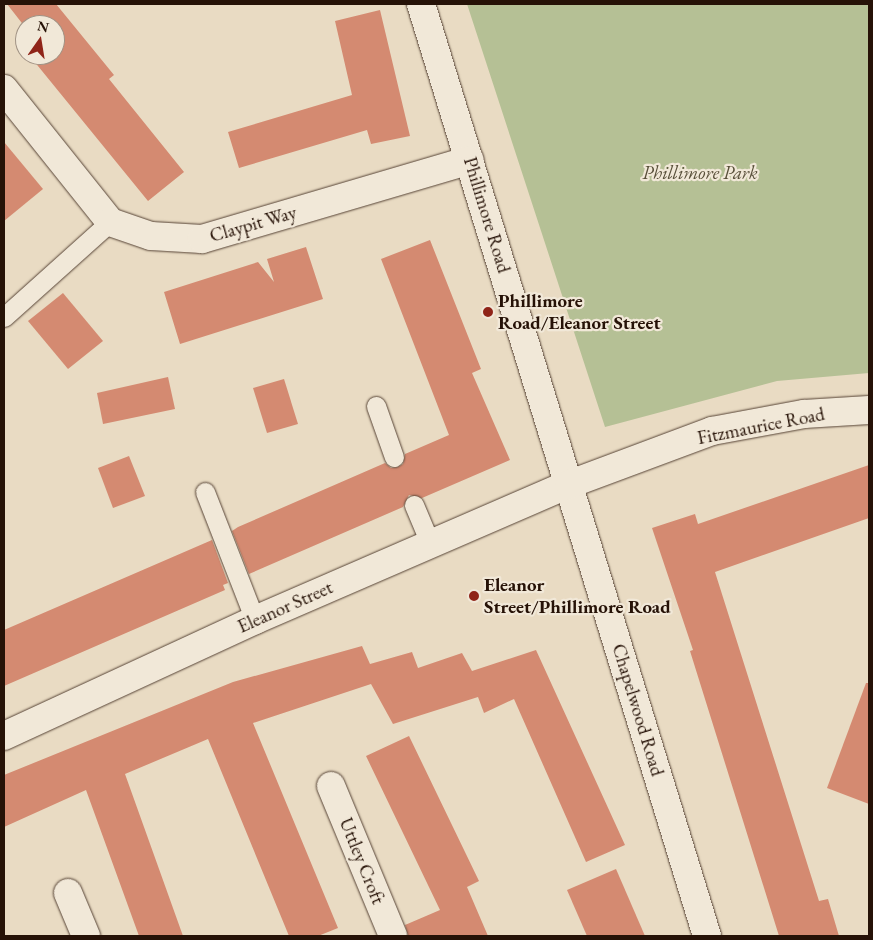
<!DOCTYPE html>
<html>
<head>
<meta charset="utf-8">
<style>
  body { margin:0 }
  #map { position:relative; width:873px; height:940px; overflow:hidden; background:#e9dbc3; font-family:"EB Garamond",serif }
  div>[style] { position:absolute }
  .green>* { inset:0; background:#b5c095 }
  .building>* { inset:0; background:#d48a71 }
  .roads { filter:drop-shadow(0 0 1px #574436) drop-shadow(0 0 1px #574436) }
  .lane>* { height:19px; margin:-9.5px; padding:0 9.5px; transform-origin:9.5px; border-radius:9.5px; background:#f1e8d8 }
  .street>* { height:28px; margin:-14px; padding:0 14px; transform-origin:14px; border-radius:14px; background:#f1e8d8 }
  .dots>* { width:14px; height:14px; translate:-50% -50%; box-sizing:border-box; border:2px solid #f1e8d8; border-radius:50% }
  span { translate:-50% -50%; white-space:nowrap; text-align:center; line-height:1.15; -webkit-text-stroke:4.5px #f1e8d8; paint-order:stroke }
  .park-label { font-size:19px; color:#584f39; font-style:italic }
  .street-label { font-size:19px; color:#261207 }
  .poi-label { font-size:19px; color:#261207; font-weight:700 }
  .left { translate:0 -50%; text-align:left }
  .frame { position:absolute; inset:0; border:5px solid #261207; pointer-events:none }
  .north { position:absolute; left:15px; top:15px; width:50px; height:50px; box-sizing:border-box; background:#f1e8d8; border:1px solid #a09284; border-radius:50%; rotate:13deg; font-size:14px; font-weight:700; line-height:20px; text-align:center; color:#261207 }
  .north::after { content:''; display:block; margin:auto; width:18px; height:22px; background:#8f2418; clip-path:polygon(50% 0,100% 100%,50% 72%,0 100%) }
</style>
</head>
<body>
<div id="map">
  <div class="green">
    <i style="clip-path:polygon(467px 4px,869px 4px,869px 373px,777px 381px,605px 427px)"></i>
  </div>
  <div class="building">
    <i style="clip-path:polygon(7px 4px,56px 4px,114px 75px,109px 79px,184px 172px,148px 201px,29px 55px,55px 55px,55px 25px,25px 27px)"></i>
    <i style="clip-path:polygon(380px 10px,410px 136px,371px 144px,367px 130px,239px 168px,228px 132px,352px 95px,335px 21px)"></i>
    <i style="clip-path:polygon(4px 142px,43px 189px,4px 221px)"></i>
    <i style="clip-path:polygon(430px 240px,481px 369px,472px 373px,510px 460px,422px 498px,409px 495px,403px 507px,249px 574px,232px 531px,238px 527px,385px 463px,391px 468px,398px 467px,403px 464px,405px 454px,449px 435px,381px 259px)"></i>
    <i style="clip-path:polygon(306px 247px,323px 299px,180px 344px,164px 292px,258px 262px,274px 282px,267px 259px)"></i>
    <i style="clip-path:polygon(63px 293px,103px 341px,68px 369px,28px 321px)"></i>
    <i style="clip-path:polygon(168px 377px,175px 409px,103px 424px,97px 393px)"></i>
    <i style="clip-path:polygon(284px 379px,298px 424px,267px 433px,253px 388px)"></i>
    <i style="clip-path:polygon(129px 456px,145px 496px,113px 508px,98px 468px)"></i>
    <i style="clip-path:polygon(869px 465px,869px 518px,715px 572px,819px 901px,828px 899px,839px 936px,779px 936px,690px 651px,693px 650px,652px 528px,695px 514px,698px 524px)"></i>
    <i style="clip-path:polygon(212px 540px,228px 583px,223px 585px,225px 590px,4px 686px,4px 630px)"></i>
    <i style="clip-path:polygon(362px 646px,370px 664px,412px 652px,418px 668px,462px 653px,472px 671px,536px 650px,625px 845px,586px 862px,514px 699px,484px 713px,478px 697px,393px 724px,371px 684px,253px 723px,338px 928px,318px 936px,289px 936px,208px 739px,125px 774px,183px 936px,139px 936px,86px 790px,4px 827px,4px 775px,233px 682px)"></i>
    <i style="clip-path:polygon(866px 683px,869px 683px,869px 804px,827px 788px)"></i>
    <i style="clip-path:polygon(409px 736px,479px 881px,467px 887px,488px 936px,408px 936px,405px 925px,440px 910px,366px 756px)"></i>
    <i style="clip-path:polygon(616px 869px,645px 936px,587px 936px,567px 890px)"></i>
  </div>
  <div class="roads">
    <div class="lane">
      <i style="left:4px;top:317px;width:142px;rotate:-41.9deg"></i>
      <i style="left:376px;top:406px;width:54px;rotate:70.6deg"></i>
      <i style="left:205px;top:492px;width:137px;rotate:68.7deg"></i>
      <i style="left:414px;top:505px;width:41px;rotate:67.2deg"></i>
    </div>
    <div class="street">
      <i style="left:421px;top:4px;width:975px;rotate:72.94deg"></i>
      <i style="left:4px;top:89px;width:170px;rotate:51.4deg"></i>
      <i style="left:110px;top:222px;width:43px;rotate:18.9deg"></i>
      <i style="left:151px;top:236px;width:51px;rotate:3.4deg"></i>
      <i style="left:202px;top:239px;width:279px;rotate:-16.4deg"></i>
      <i style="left:4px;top:736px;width:277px;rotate:-24.8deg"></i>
      <i style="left:255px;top:620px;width:343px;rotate:-23.4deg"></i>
      <i style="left:570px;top:484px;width:152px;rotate:-20.5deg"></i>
      <i style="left:712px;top:431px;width:94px;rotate:-10.5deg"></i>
      <i style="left:804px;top:414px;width:65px;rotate:-3.5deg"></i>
      <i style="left:331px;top:786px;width:162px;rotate:67.5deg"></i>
      <i style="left:68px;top:893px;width:47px;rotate:67.3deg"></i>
    </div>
  </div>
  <div class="dots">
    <i style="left:488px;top:312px;background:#8f2418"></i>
    <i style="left:474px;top:596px;background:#8f2418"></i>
  </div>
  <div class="park-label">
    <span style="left:700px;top:173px">Phillimore Park</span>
  </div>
  <div class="street-label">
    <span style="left:487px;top:215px;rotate:73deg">Phillimore Road</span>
    <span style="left:253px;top:224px;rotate:-16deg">Claypit Way</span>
    <span style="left:761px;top:426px;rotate:-11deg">Fitzmaurice Road</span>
    <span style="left:285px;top:607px;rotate:-24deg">Eleanor Street</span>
    <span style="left:638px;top:710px;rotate:73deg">Chapelwood Road</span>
    <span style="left:362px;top:861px;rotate:68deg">Uttley Croft</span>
  </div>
  <div class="poi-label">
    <span class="left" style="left:498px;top:312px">Phillimore<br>Road/Eleanor Street</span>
    <span class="left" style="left:484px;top:596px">Eleanor<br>Street/Phillimore Road</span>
  </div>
  <div class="frame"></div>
  <div class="north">N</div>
</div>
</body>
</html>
